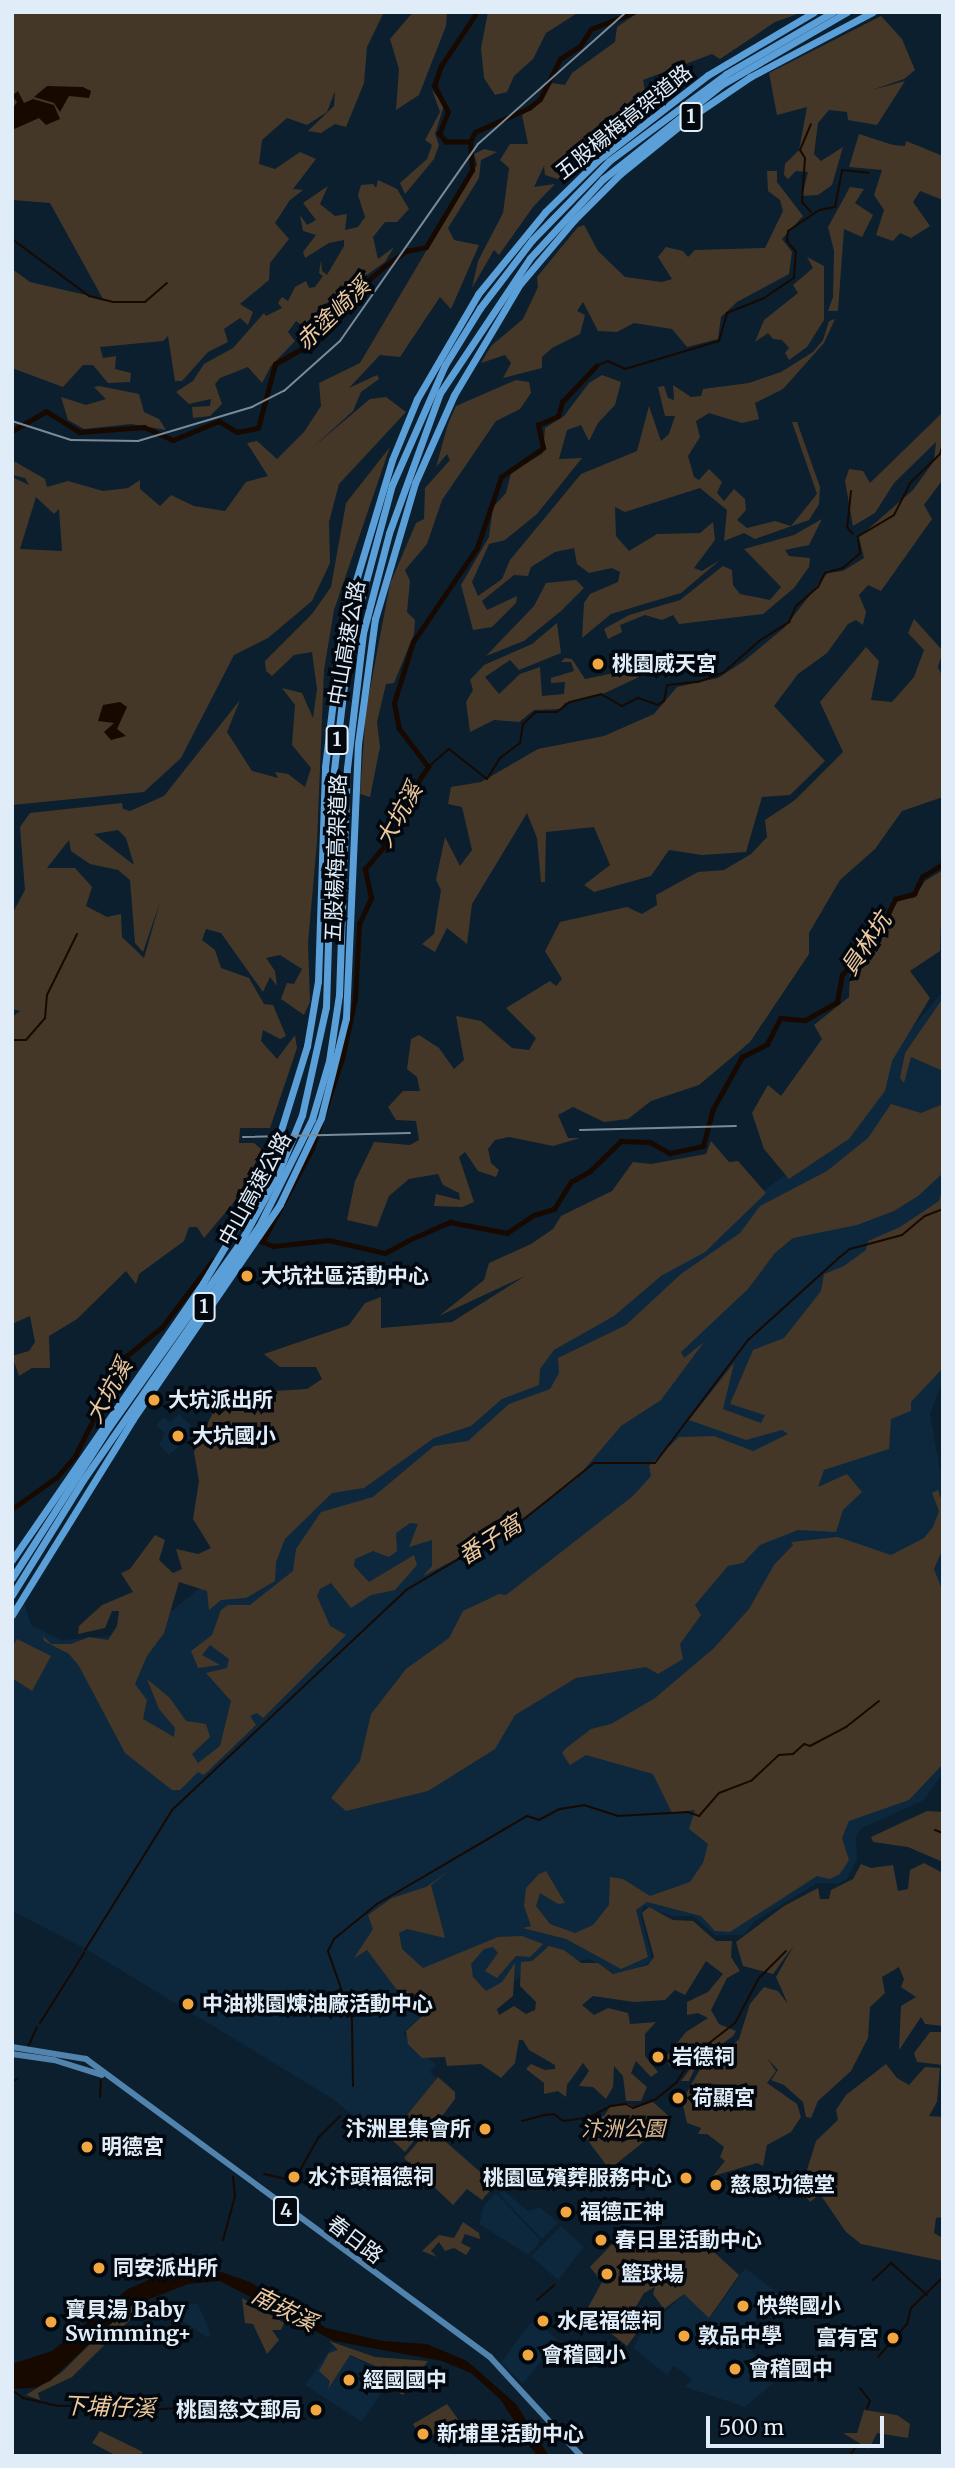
<!DOCTYPE html>
<html>
<head>
<meta charset="utf-8">
<style>
  body { margin:0 }
  #map { position:relative; width:955px; height:2468px; overflow:hidden; background:#0b1f2f; font-family:Merriweather,"Noto Sans TC",serif }
  div>[style] { position:absolute }
  .built>* { inset:0; background:#0d273c }
  .green>* { inset:0; background:#453727 }
  .water>* { inset:0; background:#180900 }
  .stream>* { height:2px; margin:-1px; padding:0 1px; transform-origin:1px; border-radius:1px; background:#180900 }
  .river>* { height:4.5px; margin:-2.25px; padding:0 2.25px; transform-origin:2.25px; border-radius:2.25px; background:#180900 }
  .primary>* { height:6px; margin:-3px; padding:0 3px; transform-origin:3px; border-radius:3px; background:#5183ad }
  .highway>* { height:7px; margin:-3.5px; padding:0 3.5px; transform-origin:3.5px; border-radius:3.5px; background:#5b9fd8 }
  .rail>* { height:2px; margin:-1px; padding:0 1px; transform-origin:1px; border-radius:1px; background:#7a8b98 }
  .dots>* { width:19px; height:19px; translate:-50% -50%; box-sizing:border-box; border:4px solid #03080f; border-radius:50% }
  span { translate:-50% -50%; white-space:nowrap; text-align:center; line-height:1.15; -webkit-text-stroke:7px #03080f; paint-order:stroke }
  .shield-label span { padding:2px 5px; background:#03080f; border:2px solid; border-radius:5px; -webkit-text-stroke-width:0 }
  .shield-label { font-size:19px; color:#e0edf8; font-weight:700 }
  .street-label { font-size:21px; color:#e0edf8 }
  .poi-label { font-size:21px; color:#e0edf8; font-weight:700 }
  .left { translate:0 -50%; text-align:left }
  .right { translate:-100% -50%; text-align:right }
  .park-label { font-size:21px; color:#e0bb90; font-style:italic }
  .water-label { font-size:23px; color:#eec99d; font-style:italic }
  .frame { position:absolute; inset:0; border:14px solid #e0edf8; pointer-events:none }
  .scale { position:absolute; left:706px; top:2416px; width:178px; height:32px; box-sizing:border-box; border:4px solid #e0edf8; border-top:0; padding-left:9px; font-size:21px; line-height:24px; white-space:nowrap; color:#e0edf8; -webkit-text-stroke:5px #03080f; paint-order:stroke }
</style>
</head>
<body>
<div id="map">
  <div class="built">
    <i style="clip-path:polygon(943px 991px,943px 1380px,930px 1414px,943px 1486px,943px 1773px,924px 1800px,862px 1828px,856px 1836px,857px 1860px,847px 1879px,838px 1884px,817px 1883px,755px 1921px,744px 1935px,715px 1935px,693px 1916px,671px 1916px,644px 1906px,641px 1916px,653px 1962px,622px 1973px,613px 1973px,590px 1959px,526px 1972px,473px 2013px,427px 2011px,403px 2033px,436px 2065px,430px 2072px,437px 2079px,385px 2141px,330px 2097px,86px 1949px,12px 1911px,12px 1619px,23px 1599px,31px 1625px,61px 1640px,109px 1636px,159px 1621px,322px 1489px,588px 1322px,798px 1165px)"></i>
    <i style="clip-path:polygon(179px 1414px,197px 1431px,169px 1455px,159px 1445px,165px 1433px,156px 1425px,164px 1417px,170px 1423px)"></i>
    <i style="clip-path:polygon(503px 2190px,528px 2211px,540px 2207px,558px 2223px,542px 2239px,499px 2194px)"></i>
    <i style="clip-path:polygon(496px 2193px,541px 2241px,528px 2255px,479px 2224px,484px 2205px)"></i>
    <i style="clip-path:polygon(561px 2226px,584px 2247px,558px 2280px,531px 2256px)"></i>
    <i style="clip-path:polygon(745px 2268px,778px 2293px,741px 2338px,777px 2380px,745px 2407px,685px 2387px,692px 2379px,674px 2366px,667px 2375px,633px 2348px,641px 2334px,684px 2294px,710px 2318px)"></i>
    <i style="clip-path:polygon(186px 2304px,198px 2304px,211px 2334px,208px 2338px,177px 2317px)"></i>
    <i style="clip-path:polygon(530px 2323px,539px 2323px,557px 2340px,523px 2384px,501px 2363px)"></i>
    <i style="clip-path:polygon(332px 2347px,393px 2376px,362px 2422px,305px 2385px)"></i>
  </div>
  <div class="green">
    <i style="clip-path:polygon(12px 12px,384px 12px,367px 47px,364px 83px,346px 127px,335px 124px,321px 133px,308px 131px,334px 106px,335px 91px,327px 112px,307px 125px,287px 118px,262px 140px,259px 164px,275px 169px,300px 152px,316px 159px,293px 189px,303px 190px,290px 200px,275px 223px,289px 239px,270px 263px,269px 280px,240px 304px,253px 312px,248px 325px,240px 318px,224px 329px,228px 342px,208px 352px,182px 381px,175px 381px,168px 336px,163px 341px,100px 347px,103px 358px,116px 356px,115px 369px,131px 373px,130px 382px,108px 383px,93px 365px,83px 365px,63px 387px,12px 368px,12px 269px,30px 282px,103px 299px,50px 203px,12px 200px)"></i>
    <i style="clip-path:polygon(413px 12px,447px 12px,446px 26px,419px 95px,396px 110px,399px 69px,390px 39px)"></i>
    <i style="clip-path:polygon(488px 12px,579px 12px,546px 33px,533px 59px,514px 76px,507px 92px,495px 95px,484px 78px,481px 48px)"></i>
    <i style="clip-path:polygon(639px 12px,803px 12px,775px 22px,720px 59px,712px 54px,643px 80px,648px 106px,653px 107px,561px 180px,545px 175px,544px 166px,534px 187px,555px 184px,533px 207px,499px 255px,494px 250px,472px 288px,478px 261px,503px 213px,509px 168px,500px 160px,510px 144px,528px 144px,522px 115px,542px 101px,552px 83px,565px 85px,572px 73px,615px 42px,617px 27px)"></i>
    <i style="clip-path:polygon(881px 16px,902px 39px,915px 70px,904px 79px,872px 90px,905px 81px,877px 125px,848px 120px,847px 112px,829px 110px,818px 123px,814px 154px,821px 161px,843px 147px,832px 185px,818px 195px,802px 196px,808px 172px,796px 171px,788px 179px,784px 175px,785px 164px,799px 150px,807px 107px,777px 115px,769px 73px)"></i>
    <i style="clip-path:polygon(432px 90px,444px 105px,435px 134px,439px 145px,434px 159px,405px 194px,400px 183px,427px 159px,432px 145px,425px 140px,440px 112px)"></i>
    <i style="clip-path:polygon(859px 134px,893px 145px,905px 146px,906px 141px,943px 156px,943px 200px,920px 191px,913px 202px,930px 226px,911px 238px,900px 233px,893px 241px,876px 235px,884px 210px,874px 195px,882px 170px,849px 167px)"></i>
    <i style="clip-path:polygon(evenodd,484px 149px,497px 152px,481px 160px,479px 178px,448px 228px,454px 240px,479px 245px,451px 309px,440px 297px,400px 357px,380px 355px,349px 388px,377px 375px,379px 379px,361px 392px,353px 411px,312px 448px,370px 399px,386px 397px,406px 412px,339px 484px,329px 522px,330px 563px,312px 601px,268px 638px,234px 655px,181px 758px,144px 792px,12px 805px,12px 477px,29px 485px,25px 478px,12px 475px,12px 460px,45px 479px,47px 487px,68px 481px,103px 491px,128px 488px,140px 480px,140px 489px,160px 506px,171px 495px,194px 506px,225px 511px,246px 482px,268px 476px,247px 443px,257px 441px,277px 459px,304px 432px,321px 406px,319px 383px,360px 363px,477px 165px,474px 154px,484px 149px,36px 497px,54px 514px,59px 509px,62px 551px,20px 549px,36px 497px)"></i>
    <i style="clip-path:polygon(767px 171px,777px 171px,777px 182px,803px 216px,782px 239px,792px 252px,789px 274px,737px 302px,721px 317px,718px 339px,687px 347px,672px 329px,634px 323px,617px 332px,598px 331px,583px 302px,577px 311px,585px 315px,580px 334px,552px 348px,542px 357px,542px 368px,503px 378px,511px 363px,505px 355px,481px 363px,491px 346px,523px 319px,538px 287px,537px 277px,578px 227px,584px 225px,598px 251px,625px 277px,662px 282px,672px 279px,658px 257px,666px 247px,683px 251px,688px 257px,695px 250px,765px 248px,783px 211px,780px 200px,768px 191px)"></i>
    <i style="clip-path:polygon(378px 180px,397px 189px,409px 209px,397px 222px,385px 222px,373px 237px,378px 259px,394px 247px,385px 262px,317px 310px,309px 330px,296px 321px,288px 332px,295px 341px,271px 366px,262px 383px,248px 367px,220px 378px,215px 384px,222px 404px,210px 416px,193px 418px,192px 407px,210px 406px,211px 399px,189px 404px,176px 392px,193px 381px,204px 364px,233px 348px,264px 313px,266px 316px,282px 308px,278px 303px,282px 297px,288px 301px,295px 287px,306px 281px,309px 288px,315px 287px,323px 276px,319px 273px,321px 260px,322px 271px,327px 275px,344px 246px,344px 240px,329px 243px,305px 258px,303px 252px,316px 235px,303px 231px,300px 215px,307px 225px,316px 220px,303px 203px,328px 186px,320px 204px,335px 216px,347px 214px,345px 230px,358px 227px,365px 217px,358px 195px,361px 185px,373px 184px,376px 188px)"></i>
    <i style="clip-path:polygon(850px 187px,864px 189px,855px 203px,873px 215px,862px 237px,844px 229px,838px 311px,828px 311px,833px 297px,834px 251px,828px 227px)"></i>
    <i style="clip-path:polygon(807px 257px,824px 266px,824px 320px,807px 347px,789px 360px,785px 353px,789px 348px,782px 340px,773px 339px,768px 333px,755px 342px,764px 320px,798px 293px,793px 285px,813px 268px)"></i>
    <i style="clip-path:polygon(835px 319px,824px 343px,783px 389px,755px 403px,759px 419px,742px 423px,709px 413px,696px 421px,700px 437px,688px 456px,694px 477px,699px 480px,709px 469px,722px 482px,717px 493px,724px 501px,734px 489px,745px 499px,746px 510px,737px 520px,747px 528px,775px 521px,791px 526px,817px 494px,792px 422px,797px 422px,820px 487px,819px 504px,809px 520px,755px 539px,744px 533px,724px 541px,727px 510px,700px 488px,625px 512px,615px 507px,616px 536px,629px 551px,657px 534px,700px 533px,713px 522px,715px 540px,694px 568px,702px 571px,720px 560px,681px 593px,611px 614px,582px 638px,584px 603px,590px 594px,618px 582px,620px 572px,612px 568px,589px 573px,577px 564px,574px 548px,555px 552px,531px 567px,528px 576px,514px 575px,482px 601px,487px 610px,517px 596px,516px 603px,492px 627px,473px 630px,461px 585px,489px 537px,493px 507px,506px 493px,511px 473px,543px 453px,545px 428px,564px 416px,589px 383px,602px 375px,621px 382px,615px 405px,598px 423px,589px 441px,581px 425px,567px 430px,559px 459px,582px 458px,537px 514px,505px 540px,489px 544px,472px 582px,478px 596px,502px 579px,510px 560px,581px 474px,637px 451px,649px 406px,661px 441px,669px 434px,675px 416px,665px 416px,658px 387px,664px 386px,668px 398px,674px 400px,673px 385px,691px 397px,701px 396px,703px 389px,749px 383px,781px 372px,813px 352px,823px 340px,829px 321px)"></i>
    <i style="clip-path:polygon(516px 380px,529px 382px,531px 393px,520px 409px,496px 421px,442px 500px,427px 544px,405px 570px,410px 581px,407px 612px,415px 620px,414px 634px,394px 683px,386px 684px,377px 722px,380px 747px,370px 797px,360px 794px,366px 710px,390px 584px,416px 523px,424px 519px,425px 488px,450px 460px,447px 454px,436px 467px,448px 424px,456px 406px)"></i>
    <i style="clip-path:polygon(99px 386px,139px 394px,144px 412px,159px 419px,166px 430px,131px 424px,84px 429px,68px 420px,61px 397px,86px 405px,106px 399px,94px 387px)"></i>
    <i style="clip-path:polygon(943px 412px,943px 479px,924px 505px,932px 519px,881px 591px,868px 585px,859px 595px,866px 612px,863px 625px,856px 620px,848px 624px,827px 653px,798px 674px,774px 706px,825px 761px,790px 795px,762px 797px,746px 852px,702px 855px,669px 850px,651px 876px,594px 892px,584px 885px,610px 865px,594px 827px,546px 832px,545px 882px,541px 882px,537px 838px,527px 813px,472px 904px,467px 944px,447px 928px,435px 952px,422px 944px,434px 934px,441px 890px,436px 880px,445px 837px,460px 866px,472px 850px,462px 807px,448px 804px,451px 787px,481px 782px,538px 749px,604px 736px,654px 714px,677px 687px,718px 678px,744px 661px,785px 627px,827px 573px,843px 571px,864px 558px,859px 537px,913px 490px,934px 461px,936px 442px,894px 483px,875px 513px,853px 526px,845px 481px,849px 469px,863px 471px,870px 483px)"></i>
    <i style="clip-path:polygon(evenodd,390px 447px,334px 610px,324px 670px,317px 842px,308px 943px,310px 1002px,304px 1015px,281px 999px,287px 983px,294px 984px,302px 969px,280px 955px,266px 958px,275px 971px,277px 986px,270px 977px,263px 992px,221px 933px,206px 929px,202px 940px,215px 950px,221px 968px,249px 978px,264px 1004px,273px 1005px,286px 1036px,280px 1039px,263px 1030px,261px 1041px,277px 1059px,295px 1035px,297px 1048px,270px 1128px,240px 1128px,239px 1143px,254px 1143px,262px 1150px,240px 1195px,204px 1238px,197px 1227px,189px 1227px,184px 1241px,139px 1274px,136px 1284px,126px 1271px,77px 1319px,49px 1336px,50px 1368px,32px 1368px,19px 1376px,12px 1356px,29px 1351px,35px 1342px,30px 1316px,12px 1324px,12px 1017px,20px 1011px,12px 1009px,12px 914px,25px 890px,20px 827px,30px 813px,122px 803px,123px 809px,130px 811px,164px 796px,240px 700px,227px 732px,252px 771px,278px 778px,275px 772px,288px 774px,305px 787px,311px 768px,292px 745px,295px 705px,282px 688px,302px 693px,313px 718px,317px 689px,312px 652px,294px 655px,272px 676px,266px 671px,265px 661px,312px 614px,331px 587px,346px 503px,390px 447px,118px 830px,126px 838px,134px 865px,94px 834px,118px 830px,390px 447px,69px 840px,71px 851px,90px 864px,118px 870px,130px 880px,135px 943px,143px 952px,160px 902px,144px 958px,122px 937px,121px 914px,107px 917px,86px 906px,92px 887px,75px 868px,47px 868px,69px 840px)"></i>
    <i style="clip-path:polygon(822px 519px,809px 545px,785px 550px,789px 556px,810px 558px,809px 567px,794px 588px,763px 614px,679px 624px,673px 615px,662px 620px,645px 615px,620px 625px,622px 632px,608px 639px,604px 629px,629px 615px,680px 600px,723px 566px,732px 570px,733px 585px,740px 594px,770px 600px,781px 587px,744px 549px,794px 535px)"></i>
    <i style="clip-path:polygon(576px 580px,584px 588px,561px 611px,524px 641px,486px 656px,534px 606px,546px 583px)"></i>
    <i style="clip-path:polygon(914px 619px,943px 651px,938px 667px,943px 678px,943px 797px,902px 811px,875px 849px,840px 880px,809px 933px,809px 954px,750px 1042px,699px 1085px,651px 1101px,628px 1119px,604px 1122px,573px 1107px,558px 1115px,568px 1138px,580px 1138px,553px 1146px,509px 1137px,495px 1140px,488px 1149px,491px 1163px,499px 1170px,496px 1177px,478px 1171px,465px 1152px,459px 1157px,474px 1202px,462px 1207px,434px 1206px,436px 1194px,460px 1200px,459px 1193px,443px 1185px,438px 1174px,409px 1179px,389px 1196px,377px 1227px,347px 1220px,355px 1181px,374px 1142px,410px 1145px,419px 1140px,416px 1121px,396px 1120px,388px 1107px,403px 1091px,420px 1091px,417px 1077px,407px 1069px,411px 1039px,419px 1035px,439px 1048px,454px 1069px,464px 1060px,456px 1016px,481px 1021px,512px 1048px,529px 1050px,536px 1038px,506px 1008px,550px 981px,556px 986px,562px 979px,545px 951px,560px 922px,627px 907px,642px 914px,657px 905px,656px 895px,698px 872px,724px 870px,751px 854px,767px 837px,765px 820px,795px 800px,843px 752px,820px 702px,866px 647px,879px 661px,871px 700px,892px 702px,914px 677px,924px 650px,908px 633px)"></i>
    <i style="clip-path:polygon(557px 623px,561px 653px,519px 670px,510px 660px,485px 677px,499px 694px,520px 674px,540px 667px,542px 696px,564px 694px,565px 682px,551px 683px,551px 678px,574px 671px,571px 662px,561px 662px,565px 658px,572px 659px,585px 679px,624px 671px,622px 655px,639px 677px,605px 693px,565px 703px,560px 709px,534px 710px,519px 722px,494px 720px,470px 732px,466px 702px,473px 690px,470px 680px,484px 665px,532px 644px)"></i>
    <i style="clip-path:polygon(943px 870px,940px 951px,910px 971px,930px 998px,892px 1061px,885px 1091px,849px 1139px,789px 1179px,764px 1149px,752px 1113px,768px 1085px,781px 1096px,822px 1039px,814px 1025px,849px 997px,850px 973px,879px 936px,898px 899px,914px 898px,925px 881px)"></i>
    <i style="clip-path:polygon(943px 998px,943px 1071px,911px 1057px,904px 1083px,900px 1078px,905px 1053px)"></i>
    <i style="clip-path:polygon(891px 1104px,921px 1113px,943px 1104px,943px 1173px,918px 1196px,894px 1211px,857px 1225px,793px 1238px,775px 1253px,748px 1289px,681px 1352px,684px 1358px,704px 1342px,661px 1400px,621px 1426px,576px 1479px,493px 1540px,423px 1576px,432px 1566px,432px 1540px,409px 1547px,418px 1524px,410px 1523px,396px 1533px,397px 1551px,389px 1557px,373px 1551px,355px 1559px,354px 1566px,369px 1582px,414px 1555px,417px 1565px,395px 1590px,371px 1595px,351px 1608px,331px 1583px,320px 1589px,317px 1596px,330px 1626px,346px 1635px,263px 1718px,257px 1713px,250px 1716px,256px 1725px,204px 1775px,198px 1772px,180px 1790px,172px 1790px,125px 1753px,79px 1666px,69px 1654px,44px 1641px,43px 1636px,51px 1644px,71px 1644px,89px 1637px,108px 1640px,117px 1626px,119px 1611px,112px 1611px,105px 1628px,78px 1634px,79px 1626px,102px 1605px,133px 1592px,121px 1573px,130px 1569px,155px 1535px,165px 1540px,159px 1560px,173px 1573px,182px 1569px,176px 1549px,198px 1554px,211px 1548px,193px 1519px,199px 1481px,194px 1452px,218px 1402px,240px 1393px,307px 1389px,322px 1379px,316px 1367px,280px 1367px,264px 1354px,349px 1325px,365px 1303px,381px 1297px,381px 1328px,452px 1322px,525px 1276px,439px 1316px,484px 1280px,489px 1263px,531px 1244px,553px 1229px,561px 1216px,612px 1191px,633px 1162px,651px 1164px,706px 1154px,711px 1141px,729px 1162px,738px 1161px,766px 1193px,705px 1252px,661px 1276px,614px 1316px,554px 1350px,540px 1369px,539px 1385px,502px 1399px,471px 1426px,434px 1438px,364px 1488px,332px 1493px,285px 1539px,276px 1562px,275px 1581px,246px 1598px,221px 1600px,209px 1610px,207px 1591px,179px 1582px,164px 1633px,147px 1656px,135px 1684px,147px 1700px,143px 1719px,174px 1737px,175px 1728px,159px 1709px,147px 1679px,170px 1698px,186px 1721px,206px 1724px,210px 1737px,192px 1754px,198px 1763px,220px 1746px,231px 1701px,206px 1673px,227px 1668px,229px 1659px,210px 1645px,202px 1655px,220px 1665px,198px 1668px,191px 1651px,212px 1635px,221px 1610px,228px 1605px,250px 1605px,293px 1571px,296px 1549px,321px 1512px,373px 1497px,434px 1446px,468px 1441px,509px 1404px,550px 1389px,559px 1373px,558px 1358px,626px 1325px,681px 1274px,740px 1233px,760px 1206px,827px 1171px,868px 1138px)"></i>
    <i style="clip-path:polygon(943px 1187px,943px 1368px,911px 1402px,911px 1411px,891px 1419px,889px 1449px,824px 1470px,818px 1487px,847px 1474px,862px 1492px,843px 1510px,836px 1532px,798px 1530px,760px 1545px,743px 1563px,728px 1566px,695px 1605px,701px 1615px,680px 1644px,683px 1659px,658px 1674px,646px 1667px,576px 1678px,515px 1715px,495px 1749px,428px 1791px,346px 1811px,331px 1798px,360px 1761px,371px 1714px,406px 1669px,449px 1638px,463px 1611px,499px 1594px,506px 1595px,633px 1496px,651px 1476px,649px 1466px,679px 1437px,714px 1436px,753px 1451px,788px 1434px,782px 1430px,746px 1440px,689px 1420px,734px 1363px,723px 1409px,761px 1423px,765px 1415px,730px 1404px,753px 1350px,784px 1338px,821px 1291px,824px 1274px,844px 1266px,866px 1250px,868px 1241px,900px 1227px,939px 1201px)"></i>
    <i style="clip-path:polygon(938px 1490px,943px 1505px,943px 1548px,934px 1569px,943px 1592px,943px 1764px,909px 1800px,849px 1821px,842px 1838px,849px 1860px,840px 1874px,830px 1879px,817px 1876px,730px 1932px,715px 1931px,701px 1916px,647px 1902px,636px 1910px,648px 1957px,621px 1969px,566px 1939px,523px 1928px,531px 1926px,524px 1906px,526px 1888px,539px 1874px,546px 1871px,565px 1903px,558px 1904px,540px 1893px,536px 1906px,550px 1924px,575px 1933px,593px 1925px,609px 1905px,610px 1877px,623px 1879px,650px 1896px,690px 1882px,703px 1863px,708px 1844px,689px 1829px,695px 1810px,672px 1813px,653px 1774px,586px 1755px,570px 1765px,562px 1753px,565px 1749px,591px 1729px,611px 1724px,655px 1698px,714px 1648px,749px 1609px,774px 1565px,793px 1545px,791px 1542px,838px 1537px,891px 1555px,924px 1538px,933px 1527px,939px 1511px,932px 1493px)"></i>
    <i style="clip-path:polygon(17px 1639px,51px 1656px,32px 1691px,12px 1678px,12px 1647px)"></i>
    <i style="clip-path:polygon(927px 1811px,943px 1812px,943px 1862px,908px 1847px,873px 1842px,871px 1837px)"></i>
    <i style="clip-path:polygon(924px 1863px,943px 1873px,943px 2026px,925px 2024px,921px 2017px,899px 2050px,901px 2006px,916px 1997px,901px 1987px,904px 1979px,899px 1967px,882px 1977px,885px 1993px,870px 2007px,868px 2038px,851px 2071px,818px 2101px,811px 2118px,806px 2117px,803px 2102px,784px 2085px,771px 2080px,778px 2070px,767px 2058px,776px 2071px,767px 2083px,797px 2104px,801px 2117px,791px 2132px,767px 2145px,763px 2166px,757px 2163px,713px 2176px,725px 2161px,720px 2157px,724px 2147px,707px 2134px,698px 2134px,701px 2128px,687px 2123px,682px 2101px,704px 2062px,711px 2059px,708px 2069px,739px 2039px,750px 2004px,764px 1987px,778px 1991px,788px 2004px,776px 1977px,794px 1945px,773px 1974px,743px 1966px,736px 1942px,784px 1906px,818px 1888px,820px 1899px,829px 1899px,831px 1890px,853px 1879px,861px 1864px,871px 1868px,893px 1865px,898px 1891px,908px 1889px,910px 1870px)"></i>
    <i style="clip-path:polygon(452px 1869px,431px 1885px,445px 1938px,407px 1929px,399px 1933px,402px 1949px,423px 1968px,498px 1937px,522px 1936px,543px 1944px,530px 1957px,516px 1956px,497px 1978px,485px 1971px,498px 1953px,493px 1947px,484px 1949px,471px 1964px,473px 1977px,486px 1991px,502px 1982px,515px 1963px,513px 1996px,497px 2009px,499px 2015px,514px 2006px,526px 2014px,535px 2010px,536px 2002px,520px 1986px,521px 1962px,532px 1961px,549px 1946px,564px 1950px,581px 1963px,598px 1963px,613px 1974px,648px 1965px,654px 1957px,642px 1913px,649px 1907px,673px 1920px,693px 1921px,716px 1941px,732px 1941px,731px 1957px,740px 1971px,727px 1978px,711px 2010px,719px 2024px,736px 2031px,733px 2036px,698px 2062px,689px 2081px,681px 2081px,697px 2060px,689px 2051px,682px 2049px,670px 2066px,665px 2058px,686px 2032px,708px 2018px,698px 2013px,687px 2015px,687px 2002px,708px 1992px,723px 1974px,706px 1961px,685px 1995px,675px 1990px,665px 2000px,634px 2002px,593px 1996px,582px 2005px,594px 2015px,608px 2008px,628px 2013px,630px 2024px,656px 2022px,645px 2034px,645px 2056px,658px 2072px,651px 2077px,636px 2061px,631px 2073px,647px 2087px,641px 2101px,626px 2101px,623px 2076px,614px 2066px,613px 2087px,606px 2099px,593px 2087px,579px 2086px,589px 2071px,583px 2063px,567px 2085px,566px 2097px,558px 2091px,544px 2094px,544px 2083px,526px 2069px,531px 2064px,545px 2070px,555px 2069px,555px 2065px,529px 2050px,523px 2040px,519px 2040px,515px 2063px,501px 2078px,481px 2064px,447px 2066px,445px 2057px,422px 2058px,408px 2044px,406px 2031px,433px 2006px,409px 2006px,367px 1950px,354px 1958px,373px 1929px,368px 1915px,392px 1898px,426px 1887px)"></i>
    <i style="clip-path:polygon(930px 2032px,943px 2032px,943px 2065px,917px 2062px,914px 2053px)"></i>
    <i style="clip-path:polygon(886px 2064px,897px 2078px,909px 2085px,925px 2067px,940px 2068px,937px 2102px,929px 2116px,943px 2117px,943px 2217px,936px 2218px,934px 2233px,943px 2238px,943px 2261px,861px 2244px,846px 2232px,820px 2194px,810px 2202px,801px 2189px,816px 2141px,838px 2120px,836px 2110px,846px 2095px)"></i>
    <i style="clip-path:polygon(438px 2077px,455px 2092px,455px 2099px,433px 2128px,427px 2124px,405px 2152px,389px 2137px)"></i>
    <i style="clip-path:polygon(653px 2102px,672px 2119px,611px 2168px,607px 2166px,583px 2134px,591px 2118px,604px 2116px,610px 2107px,629px 2104px,635px 2108px)"></i>
    <i style="clip-path:polygon(430px 2128px,495px 2185px,482px 2200px,467px 2189px,453px 2205px,404px 2158px)"></i>
    <i style="clip-path:polygon(463px 2222px,479px 2233px,480px 2239px,465px 2234px,461px 2243px,471px 2248px,466px 2255px,454px 2248px,445px 2251px,439px 2242px,431px 2251px,437px 2257px,422px 2251px,439px 2235px,454px 2238px)"></i>
    <i style="clip-path:polygon(651px 2226px,679px 2244px,692px 2232px,739px 2275px,709px 2318px,684px 2294px,664px 2309px,653px 2294px,655px 2287px,644px 2293px,634px 2310px,645px 2322px,627px 2346px,585px 2313px,602px 2282px,590px 2267px,618px 2238px,640px 2244px,645px 2240px,641px 2235px)"></i>
    <i style="clip-path:polygon(242px 2298px,284px 2323px,281px 2330px,272px 2330px,279px 2340px,267px 2354px,253px 2324px,245px 2323px)"></i>
    <i style="clip-path:polygon(140px 2301px,145px 2305px,72px 2377px,38px 2393px,40px 2400px,26px 2395px,61px 2373px,124px 2310px)"></i>
    <i style="clip-path:polygon(329px 2341px,375px 2357px,428px 2361px,403px 2395px,386px 2386px,391px 2373px,350px 2355px,328px 2389px,330px 2381px,319px 2371px,329px 2353px,338px 2350px)"></i>
    <i style="clip-path:polygon(447px 2404px,458px 2419px,423px 2441px,413px 2424px)"></i>
    <i style="clip-path:polygon(864px 2410px,897px 2415px,910px 2424px,908px 2438px,877px 2433px,869px 2449px,843px 2433px,857px 2433px)"></i>
    <i style="clip-path:polygon(100px 2431px,143px 2452px,140px 2456px,117px 2456px,92px 2443px)"></i>
  </div>
  <div class="water">
    <i style="clip-path:polygon(47px 86px,83px 87px,91px 91px,89px 98px,69px 96px,60px 112px,54px 103px,34px 97px)"></i>
    <i style="clip-path:polygon(18px 91px,24px 103px,33px 99px,54px 105px,60px 119px,46px 125px,39px 118px,12px 130px,12px 109px,17px 102px,12px 96px)"></i>
    <i style="clip-path:polygon(120px 702px,127px 707px,117px 729px,126px 736px,111px 740px,104px 732px,114px 723px,98px 721px,103px 705px)"></i>
    <i style="clip-path:polygon(201px 2265px,250px 2282px,326px 2328px,383px 2341px,427px 2344px,467px 2361px,516px 2404px,549px 2456px,537px 2456px,500px 2399px,471px 2373px,442px 2361px,334px 2341px,220px 2281px,188px 2284px,129px 2307px,50px 2381px,35px 2388px,12px 2389px,12px 2364px,52px 2351px,128px 2289px,164px 2273px)"></i>
  </div>
  <div class="stream">
    <i style="left:811px;top:212px;width:13px;rotate:-132deg"></i>
    <i style="left:802px;top:202px;width:44px;rotate:-86.1deg"></i>
    <i style="left:805px;top:158px;width:9px;rotate:-122deg"></i>
    <i style="left:800px;top:150px;width:28px;rotate:-67deg"></i>
    <i style="left:12px;top:239px;width:96px;rotate:36.5deg"></i>
    <i style="left:89px;top:296px;width:25px;rotate:14deg"></i>
    <i style="left:113px;top:302px;width:32px"></i>
    <i style="left:145px;top:302px;width:29px;rotate:-41deg"></i>
    <i style="left:596px;top:366px;width:13px;rotate:-23deg"></i>
    <i style="left:608px;top:361px;width:19px;rotate:25deg"></i>
    <i style="left:625px;top:369px;width:98px;rotate:-16.6deg"></i>
    <i style="left:719px;top:341px;width:29px;rotate:-74deg"></i>
    <i style="left:727px;top:313px;width:40px;rotate:-22deg"></i>
    <i style="left:764px;top:298px;width:36px;rotate:-34deg"></i>
    <i style="left:794px;top:278px;width:26px;rotate:-86deg"></i>
    <i style="left:796px;top:252px;width:14px;rotate:-129deg"></i>
    <i style="left:787px;top:241px;width:10px;rotate:-84deg"></i>
    <i style="left:788px;top:231px;width:37px;rotate:-34deg"></i>
    <i style="left:819px;top:210px;width:16px;rotate:-11deg"></i>
    <i style="left:835px;top:207px;width:38px;rotate:-79deg"></i>
    <i style="left:842px;top:170px;width:27px;rotate:6deg"></i>
    <i style="left:851px;top:491px;width:36px;rotate:96deg"></i>
    <i style="left:847px;top:527px;width:9px;rotate:49deg"></i>
    <i style="left:857px;top:537px;width:43px;rotate:-30.7deg"></i>
    <i style="left:894px;top:515px;width:37px;rotate:-63deg"></i>
    <i style="left:911px;top:482px;width:40px;rotate:-44deg"></i>
    <i style="left:940px;top:454px;width:11px;rotate:-75deg"></i>
    <i style="left:428px;top:767px;width:28px;rotate:-41deg"></i>
    <i style="left:449px;top:749px;width:48px;rotate:38.3deg"></i>
    <i style="left:487px;top:779px;width:25px;rotate:-58deg"></i>
    <i style="left:500px;top:758px;width:25px;rotate:-37deg"></i>
    <i style="left:520px;top:743px;width:19px;rotate:-81deg"></i>
    <i style="left:523px;top:724px;width:18px;rotate:-43deg"></i>
    <i style="left:536px;top:712px;width:21px"></i>
    <i style="left:557px;top:712px;width:16px;rotate:-38deg"></i>
    <i style="left:570px;top:702px;width:32px;rotate:-14deg"></i>
    <i style="left:601px;top:694px;width:24px;rotate:30deg"></i>
    <i style="left:622px;top:706px;width:18px;rotate:-27deg"></i>
    <i style="left:638px;top:698px;width:21px;rotate:19deg"></i>
    <i style="left:658px;top:705px;width:7px;rotate:-34deg"></i>
    <i style="left:664px;top:701px;width:16px;rotate:-79deg"></i>
    <i style="left:667px;top:685px;width:31px;rotate:-6deg"></i>
    <i style="left:698px;top:682px;width:27px;rotate:-20deg"></i>
    <i style="left:723px;top:673px;width:48px;rotate:-41.6deg"></i>
    <i style="left:759px;top:641px;width:36px;rotate:-32deg"></i>
    <i style="left:789px;top:622px;width:17px;rotate:-66deg"></i>
    <i style="left:796px;top:606px;width:29px;rotate:-41deg"></i>
    <i style="left:818px;top:587px;width:16px;rotate:-63deg"></i>
    <i style="left:825px;top:573px;width:19px;rotate:-16deg"></i>
    <i style="left:843px;top:568px;width:23px;rotate:-41deg"></i>
    <i style="left:860px;top:553px;width:14px;rotate:-98deg"></i>
    <i style="left:12px;top:1040px;width:14px"></i>
    <i style="left:26px;top:1040px;width:29px;rotate:-49deg"></i>
    <i style="left:45px;top:1018px;width:23px;rotate:-85deg"></i>
    <i style="left:47px;top:995px;width:68px;rotate:-63.8deg"></i>
    <i style="left:12px;top:1048px;width:13px;rotate:90deg"></i>
    <i style="left:935px;top:1830px;width:9px;rotate:21deg"></i>
    <i style="left:85px;top:1950px;width:165px;rotate:-58.1deg"></i>
    <i style="left:172px;top:1810px;width:321px;rotate:-43.2deg"></i>
    <i style="left:406px;top:1590px;width:130px;rotate:-30.5deg"></i>
    <i style="left:518px;top:1524px;width:97px;rotate:-38.8deg"></i>
    <i style="left:594px;top:1463px;width:61px"></i>
    <i style="left:655px;top:1463px;width:154px;rotate:-52.9deg"></i>
    <i style="left:748px;top:1340px;width:124px;rotate:-42.1deg"></i>
    <i style="left:840px;top:1257px;width:13px;rotate:-39deg"></i>
    <i style="left:850px;top:1249px;width:54px;rotate:-15.1deg"></i>
    <i style="left:902px;top:1235px;width:30px;rotate:-40deg"></i>
    <i style="left:925px;top:1216px;width:19px;rotate:-21deg"></i>
    <i style="left:40px;top:2023px;width:83px;rotate:-57.8deg"></i>
    <i style="left:28px;top:2047px;width:22px;rotate:-66deg"></i>
    <i style="left:12px;top:2082px;width:6px;rotate:-31deg"></i>
    <i style="left:353px;top:2086px;width:66px;rotate:-90.9deg"></i>
    <i style="left:352px;top:2020px;width:73px;rotate:-109.2deg"></i>
    <i style="left:328px;top:1951px;width:13px;rotate:-63deg"></i>
    <i style="left:334px;top:1939px;width:55px;rotate:-39.1deg"></i>
    <i style="left:377px;top:1904px;width:174px;rotate:-30.4deg"></i>
    <i style="left:527px;top:1816px;width:13px;rotate:18deg"></i>
    <i style="left:539px;top:1820px;width:24px;rotate:-28deg"></i>
    <i style="left:560px;top:1809px;width:24px;rotate:-9deg"></i>
    <i style="left:584px;top:1805px;width:35px;rotate:18deg"></i>
    <i style="left:617px;top:1816px;width:71px;rotate:-3.2deg"></i>
    <i style="left:688px;top:1812px;width:12px;rotate:20deg"></i>
    <i style="left:699px;top:1816px;width:30px;rotate:-49deg"></i>
    <i style="left:719px;top:1793px;width:34px;rotate:-21deg"></i>
    <i style="left:751px;top:1781px;width:38px;rotate:-43deg"></i>
    <i style="left:779px;top:1755px;width:14px;rotate:-4deg"></i>
    <i style="left:793px;top:1754px;width:15px;rotate:-42deg"></i>
    <i style="left:804px;top:1744px;width:6px;rotate:18deg"></i>
    <i style="left:810px;top:1746px;width:41px;rotate:-27.8deg"></i>
    <i style="left:846px;top:1727px;width:42px;rotate:-38.2deg"></i>
    <i style="left:100px;top:2097px;width:17px;rotate:-87deg"></i>
    <i style="left:522px;top:2121px;width:23px;rotate:-15deg"></i>
    <i style="left:544px;top:2115px;width:10px;rotate:-6deg"></i>
    <i style="left:554px;top:2114px;width:11px;rotate:38deg"></i>
    <i style="left:563px;top:2121px;width:27px;rotate:-8deg"></i>
    <i style="left:590px;top:2117px;width:24px;rotate:-28deg"></i>
    <i style="left:611px;top:2106px;width:15px;rotate:-8deg"></i>
    <i style="left:626px;top:2104px;width:8px;rotate:30deg"></i>
    <i style="left:633px;top:2108px;width:25px;rotate:-21deg"></i>
    <i style="left:656px;top:2099px;width:26px;rotate:-39deg"></i>
    <i style="left:676px;top:2083px;width:35px;rotate:-57deg"></i>
    <i style="left:695px;top:2054px;width:51px;rotate:-37.8deg"></i>
    <i style="left:735px;top:2023px;width:51px;rotate:-61.9deg"></i>
    <i style="left:759px;top:1978px;width:38px;rotate:-45deg"></i>
    <i style="left:264px;top:2174px;width:27px;rotate:13deg"></i>
    <i style="left:298px;top:2174px;width:41px;rotate:-60.9deg"></i>
    <i style="left:318px;top:2138px;width:31px;rotate:-45deg"></i>
    <i style="left:223px;top:2240px;width:46px;rotate:-74.7deg"></i>
    <i style="left:235px;top:2196px;width:19px;rotate:-96deg"></i>
    <i style="left:873px;top:2280px;width:25px;rotate:-43deg"></i>
    <i style="left:891px;top:2263px;width:48px;rotate:41.6deg"></i>
    <i style="left:537px;top:2300px;width:23px;rotate:-41deg"></i>
    <i style="left:878px;top:2357px;width:44px;rotate:-48.7deg"></i>
    <i style="left:907px;top:2324px;width:16px;rotate:-76deg"></i>
    <i style="left:911px;top:2308px;width:45px;rotate:-44.1deg"></i>
    <i style="left:860px;top:2388px;width:16px;rotate:52deg"></i>
    <i style="left:870px;top:2401px;width:8px;rotate:113deg"></i>
    <i style="left:12px;top:2390px;width:14px;rotate:36deg"></i>
    <i style="left:23px;top:2398px;width:36px;rotate:13deg"></i>
    <i style="left:58px;top:2406px;width:66px;rotate:-0.9deg"></i>
    <i style="left:124px;top:2405px;width:13px;rotate:23deg"></i>
    <i style="left:136px;top:2410px;width:74px;rotate:-2.3deg"></i>
    <i style="left:253px;top:2411px;width:53px;rotate:8.7deg"></i>
    <i style="left:850px;top:2456px;width:13px;rotate:-58deg"></i>
  </div>
  <div class="river">
    <i style="left:470px;top:142px;width:24px;rotate:180deg"></i>
    <i style="left:446px;top:142px;width:11px;rotate:-131deg"></i>
    <i style="left:439px;top:134px;width:24px;rotate:-68deg"></i>
    <i style="left:448px;top:112px;width:30px;rotate:-118deg"></i>
    <i style="left:434px;top:86px;width:21px;rotate:-71deg"></i>
    <i style="left:441px;top:66px;width:65px;rotate:-56.3deg"></i>
    <i style="left:12px;top:431px;width:39px;rotate:-30deg"></i>
    <i style="left:46px;top:411px;width:39px;rotate:32deg"></i>
    <i style="left:79px;top:432px;width:65px;rotate:-4.4deg"></i>
    <i style="left:144px;top:427px;width:32px;rotate:24deg"></i>
    <i style="left:173px;top:440px;width:50px;rotate:-22.4deg"></i>
    <i style="left:219px;top:421px;width:21px;rotate:31deg"></i>
    <i style="left:237px;top:432px;width:21px;rotate:-11deg"></i>
    <i style="left:258px;top:428px;width:66px;rotate:-75.1deg"></i>
    <i style="left:275px;top:364px;width:38px;rotate:-30deg"></i>
    <i style="left:308px;top:345px;width:34px;rotate:-58deg"></i>
    <i style="left:326px;top:316px;width:77px;rotate:-40.3deg"></i>
    <i style="left:385px;top:266px;width:26px;rotate:-36deg"></i>
    <i style="left:406px;top:251px;width:20px;rotate:-11deg"></i>
    <i style="left:426px;top:247px;width:90px;rotate:-59.1deg"></i>
    <i style="left:472px;top:170px;width:28px;rotate:-94deg"></i>
    <i style="left:470px;top:142px;width:11px;rotate:-63deg"></i>
    <i style="left:475px;top:132px;width:59px;rotate:-24deg"></i>
    <i style="left:529px;top:108px;width:14px;rotate:-39deg"></i>
    <i style="left:540px;top:99px;width:45px;rotate:-63.4deg"></i>
    <i style="left:560px;top:59px;width:24px;rotate:-33deg"></i>
    <i style="left:580px;top:46px;width:20px;rotate:-57deg"></i>
    <i style="left:591px;top:29px;width:46px;rotate:-21.6deg"></i>
    <i style="left:411px;top:1239px;width:43px;rotate:-23.6deg"></i>
    <i style="left:450px;top:1222px;width:58px;rotate:10.9deg"></i>
    <i style="left:507px;top:1233px;width:32px;rotate:-34deg"></i>
    <i style="left:534px;top:1215px;width:21px;rotate:-17deg"></i>
    <i style="left:554px;top:1209px;width:32px;rotate:-58deg"></i>
    <i style="left:571px;top:1182px;width:22px;rotate:-30deg"></i>
    <i style="left:590px;top:1171px;width:43px;rotate:-44.1deg"></i>
    <i style="left:621px;top:1141px;width:29px;rotate:2deg"></i>
    <i style="left:650px;top:1142px;width:23px;rotate:29deg"></i>
    <i style="left:670px;top:1153px;width:34px;rotate:-12deg"></i>
    <i style="left:703px;top:1146px;width:38px;rotate:-75deg"></i>
    <i style="left:713px;top:1109px;width:60px;rotate:-60.9deg"></i>
    <i style="left:742px;top:1057px;width:28px;rotate:-27deg"></i>
    <i style="left:767px;top:1044px;width:29px;rotate:-63deg"></i>
    <i style="left:780px;top:1018px;width:25px;rotate:5deg"></i>
    <i style="left:805px;top:1020px;width:37px;rotate:-29deg"></i>
    <i style="left:837px;top:1002px;width:27px;rotate:-80deg"></i>
    <i style="left:842px;top:975px;width:61px;rotate:-50.3deg"></i>
    <i style="left:881px;top:928px;width:32px;rotate:-64deg"></i>
    <i style="left:895px;top:899px;width:20px;rotate:-15deg"></i>
    <i style="left:914px;top:894px;width:19px;rotate:-65deg"></i>
    <i style="left:922px;top:877px;width:25px;rotate:-32deg"></i>
    <i style="left:260px;top:1241px;width:15px;rotate:20deg"></i>
    <i style="left:274px;top:1246px;width:55px;rotate:-6.2deg"></i>
    <i style="left:329px;top:1240px;width:57px;rotate:13.1deg"></i>
    <i style="left:385px;top:1253px;width:26px;rotate:-28deg"></i>
    <i style="left:263px;top:1241px;width:104px;rotate:-62deg"></i>
    <i style="left:312px;top:1149px;width:95px;rotate:-71.6deg"></i>
    <i style="left:342px;top:1059px;width:61px;rotate:-77.8deg"></i>
    <i style="left:355px;top:999px;width:75px;rotate:-86.9deg"></i>
    <i style="left:359px;top:924px;width:29px;rotate:-65deg"></i>
    <i style="left:371px;top:898px;width:30px;rotate:-102deg"></i>
    <i style="left:365px;top:869px;width:31px;rotate:-50deg"></i>
    <i style="left:385px;top:845px;width:30px;rotate:-73deg"></i>
    <i style="left:394px;top:816px;width:60px;rotate:-55.2deg"></i>
    <i style="left:428px;top:767px;width:48px;rotate:-127.3deg"></i>
    <i style="left:399px;top:729px;width:26px;rotate:-101deg"></i>
    <i style="left:394px;top:703px;width:64px;rotate:-72.7deg"></i>
    <i style="left:413px;top:642px;width:114px;rotate:-55.8deg"></i>
    <i style="left:477px;top:548px;width:75px;rotate:-71.3deg"></i>
    <i style="left:501px;top:477px;width:51px;rotate:-34.6deg"></i>
    <i style="left:543px;top:448px;width:24px;rotate:-102deg"></i>
    <i style="left:538px;top:425px;width:22px;rotate:-24deg"></i>
    <i style="left:558px;top:416px;width:15px;rotate:-74deg"></i>
    <i style="left:562px;top:402px;width:50px;rotate:-46.6deg"></i>
    <i style="left:12px;top:1509px;width:55px;rotate:-35.4deg"></i>
    <i style="left:57px;top:1477px;width:28px;rotate:-49deg"></i>
    <i style="left:75px;top:1456px;width:110px;rotate:-63.4deg"></i>
    <i style="left:124px;top:1358px;width:49px;rotate:-39.2deg"></i>
    <i style="left:162px;top:1327px;width:84px;rotate:-52.7deg"></i>
  </div>
  <div class="primary">
    <i style="left:12px;top:2047px;width:75px;rotate:9.2deg"></i>
    <i style="left:86px;top:2059px;width:502px;rotate:36.41deg"></i>
    <i style="left:490px;top:2357px;width:134px;rotate:47.4deg"></i>
    <i style="left:12px;top:2054px;width:42px;rotate:8.1deg"></i>
    <i style="left:54px;top:2060px;width:50px;rotate:17.4deg"></i>
  </div>
  <div class="highway">
    <i style="left:12px;top:1560px;width:336px;rotate:-55.4deg"></i>
    <i style="left:203px;top:1283px;width:97px;rotate:-58.9deg"></i>
    <i style="left:253px;top:1200px;width:62px;rotate:-67.2deg"></i>
    <i style="left:277px;top:1143px;width:102px;rotate:-72.8deg"></i>
    <i style="left:307px;top:1046px;width:66px;rotate:-80.4deg"></i>
    <i style="left:318px;top:981px;width:214px;rotate:-88.1deg"></i>
    <i style="left:325px;top:767px;width:141px;rotate:-83.1deg"></i>
    <i style="left:342px;top:627px;width:174px;rotate:-73.3deg"></i>
    <i style="left:392px;top:460px;width:66px;rotate:-67.7deg"></i>
    <i style="left:417px;top:399px;width:121px;rotate:-59.8deg"></i>
    <i style="left:478px;top:294px;width:106px;rotate:-50.7deg"></i>
    <i style="left:545px;top:212px;width:73px;rotate:-44.4deg"></i>
    <i style="left:597px;top:161px;width:140px;rotate:-37.8deg"></i>
    <i style="left:708px;top:75px;width:123px;rotate:-30.7deg"></i>
    <i style="left:12px;top:1578px;width:179px;rotate:-57.3deg"></i>
    <i style="left:109px;top:1427px;width:226px;rotate:-54.6deg"></i>
    <i style="left:240px;top:1243px;width:77px;rotate:-61.1deg"></i>
    <i style="left:277px;top:1176px;width:66px;rotate:-67.7deg"></i>
    <i style="left:302px;top:1115px;width:111px;rotate:-77.5deg"></i>
    <i style="left:326px;top:1007px;width:229px;rotate:-88.2deg"></i>
    <i style="left:333px;top:778px;width:135px;rotate:-83.2deg"></i>
    <i style="left:349px;top:644px;width:165px;rotate:-74.9deg"></i>
    <i style="left:392px;top:485px;width:131px;rotate:-66.2deg"></i>
    <i style="left:445px;top:365px;width:67px;rotate:-58.4deg"></i>
    <i style="left:480px;top:308px;width:86px;rotate:-52.6deg"></i>
    <i style="left:532px;top:240px;width:110px;rotate:-45.7deg"></i>
    <i style="left:609px;top:161px;width:146px;rotate:-36.6deg"></i>
    <i style="left:726px;top:74px;width:124px;rotate:-30.1deg"></i>
    <i style="left:12px;top:1595px;width:135px;rotate:-58.3deg"></i>
    <i style="left:83px;top:1480px;width:309px;rotate:-55.3deg"></i>
    <i style="left:259px;top:1226px;width:119px;rotate:-63.6deg"></i>
    <i style="left:312px;top:1119px;width:60px;rotate:-73.7deg"></i>
    <i style="left:329px;top:1061px;width:67px;rotate:-81.4deg"></i>
    <i style="left:339px;top:995px;width:227px;rotate:-88deg"></i>
    <i style="left:347px;top:768px;width:136px;rotate:-83.2deg"></i>
    <i style="left:363px;top:633px;width:103px;rotate:-75.4deg"></i>
    <i style="left:389px;top:533px;width:149px;rotate:-70deg"></i>
    <i style="left:440px;top:393px;width:162px;rotate:-56.3deg"></i>
    <i style="left:530px;top:258px;width:108px;rotate:-47.3deg"></i>
    <i style="left:603px;top:179px;width:151px;rotate:-38.5deg"></i>
    <i style="left:721px;top:85px;width:146px;rotate:-30.1deg"></i>
    <i style="left:12px;top:1615px;width:230px;rotate:-58.3deg"></i>
    <i style="left:133px;top:1419px;width:260px;rotate:-55.6deg"></i>
    <i style="left:280px;top:1204px;width:95px;rotate:-64.5deg"></i>
    <i style="left:321px;top:1118px;width:103px;rotate:-76deg"></i>
    <i style="left:346px;top:1018px;width:274px;rotate:-87.5deg"></i>
    <i style="left:358px;top:744px;width:126px;rotate:-82.3deg"></i>
    <i style="left:375px;top:619px;width:142px;rotate:-73.6deg"></i>
    <i style="left:415px;top:483px;width:96px;rotate:-66.1deg"></i>
    <i style="left:454px;top:395px;width:129px;rotate:-59.3deg"></i>
    <i style="left:520px;top:284px;width:84px;rotate:-49.8deg"></i>
    <i style="left:574px;top:220px;width:65px;rotate:-45deg"></i>
    <i style="left:620px;top:174px;width:87px;rotate:-39deg"></i>
    <i style="left:688px;top:119px;width:75px;rotate:-34.1deg"></i>
    <i style="left:750px;top:77px;width:139px;rotate:-27.9deg"></i>
  </div>
  <div class="rail">
    <i style="left:12px;top:421px;width:62px;rotate:17.9deg"></i>
    <i style="left:71px;top:440px;width:67px;rotate:0.9deg"></i>
    <i style="left:138px;top:441px;width:119px;rotate:-16.6deg"></i>
    <i style="left:252px;top:407px;width:36px;rotate:-27deg"></i>
    <i style="left:284px;top:391px;width:75px;rotate:-41.8deg"></i>
    <i style="left:340px;top:341px;width:241px;rotate:-55deg"></i>
    <i style="left:478px;top:144px;width:198px;rotate:-41.7deg"></i>
    <i style="left:580px;top:1130px;width:156px;rotate:-1.5deg"></i>
    <i style="left:243px;top:1137px;width:167px;rotate:-1.4deg"></i>
  </div>
  <div class="dots">
    <i style="left:598px;top:664px;background:#f1a63f"></i>
    <i style="left:247px;top:1276px;background:#f1a63f"></i>
    <i style="left:154px;top:1400px;background:#f1a63f"></i>
    <i style="left:178px;top:1436px;background:#f1a63f"></i>
    <i style="left:188px;top:2004px;background:#f1a63f"></i>
    <i style="left:658px;top:2057px;background:#f1a63f"></i>
    <i style="left:678px;top:2098px;background:#f1a63f"></i>
    <i style="left:485px;top:2129px;background:#f1a63f"></i>
    <i style="left:87px;top:2147px;background:#f1a63f"></i>
    <i style="left:294px;top:2177px;background:#f1a63f"></i>
    <i style="left:686px;top:2178px;background:#f1a63f"></i>
    <i style="left:716px;top:2185px;background:#f1a63f"></i>
    <i style="left:566px;top:2212px;background:#f1a63f"></i>
    <i style="left:601px;top:2240px;background:#f1a63f"></i>
    <i style="left:99px;top:2268px;background:#f1a63f"></i>
    <i style="left:607px;top:2274px;background:#f1a63f"></i>
    <i style="left:743px;top:2306px;background:#f1a63f"></i>
    <i style="left:543px;top:2321px;background:#f1a63f"></i>
    <i style="left:51px;top:2322px;background:#f1a63f"></i>
    <i style="left:684px;top:2336px;background:#f1a63f"></i>
    <i style="left:893px;top:2338px;background:#f1a63f"></i>
    <i style="left:528px;top:2355px;background:#f1a63f"></i>
    <i style="left:735px;top:2369px;background:#f1a63f"></i>
    <i style="left:349px;top:2380px;background:#f1a63f"></i>
    <i style="left:316px;top:2410px;background:#f1a63f"></i>
    <i style="left:423px;top:2434px;background:#f1a63f"></i>
  </div>
  <div class="shield-label">
    <span style="left:691px;top:117px">1</span>
    <span style="left:337px;top:740px">1</span>
    <span style="left:204px;top:1307px">1</span>
    <span style="left:286px;top:2211px">4</span>
  </div>
  <div class="street-label">
    <span style="left:624px;top:122px;rotate:-39deg">五股楊梅高架道路</span>
    <span style="left:347px;top:643px;rotate:-80deg">中山高速公路</span>
    <span style="left:336px;top:858px;rotate:-88deg">五股楊梅高架道路</span>
    <span style="left:255px;top:1189px;rotate:-61deg">中山高速公路</span>
    <span style="left:355px;top:2240px;rotate:37deg">春日路</span>
  </div>
  <div class="poi-label">
    <span class="left" style="left:612px;top:664px">桃園威天宮</span>
    <span class="left" style="left:261px;top:1276px">大坑社區活動中心</span>
    <span class="left" style="left:168px;top:1400px">大坑派出所</span>
    <span class="left" style="left:192px;top:1436px">大坑國小</span>
    <span class="left" style="left:202px;top:2004px">中油桃園煉油廠活動中心</span>
    <span class="left" style="left:672px;top:2057px">岩德祠</span>
    <span class="left" style="left:692px;top:2098px">荷顯宮</span>
    <span class="right" style="left:471px;top:2129px">汴洲里集會所</span>
    <span class="left" style="left:101px;top:2147px">明德宮</span>
    <span class="left" style="left:308px;top:2177px">水汴頭福德祠</span>
    <span class="right" style="left:672px;top:2178px">桃園區殯葬服務中心</span>
    <span class="left" style="left:730px;top:2185px">慈恩功德堂</span>
    <span class="left" style="left:580px;top:2212px">福德正神</span>
    <span class="left" style="left:615px;top:2240px">春日里活動中心</span>
    <span class="left" style="left:113px;top:2268px">同安派出所</span>
    <span class="left" style="left:621px;top:2274px">籃球場</span>
    <span class="left" style="left:757px;top:2306px">快樂國小</span>
    <span class="left" style="left:65px;top:2322px">寶貝湯 Baby<br>Swimming+</span>
    <span class="left" style="left:557px;top:2321px">水尾福德祠</span>
    <span class="left" style="left:698px;top:2336px">敦品中學</span>
    <span class="right" style="left:879px;top:2338px">富有宮</span>
    <span class="left" style="left:542px;top:2355px">會稽國小</span>
    <span class="left" style="left:749px;top:2369px">會稽國中</span>
    <span class="left" style="left:363px;top:2380px">經國國中</span>
    <span class="right" style="left:302px;top:2410px">桃園慈文郵局</span>
    <span class="left" style="left:437px;top:2434px">新埔里活動中心</span>
  </div>
  <div class="park-label">
    <span style="left:623px;top:2129px">汴洲公園</span>
  </div>
  <div class="water-label">
    <span style="left:333px;top:314px;rotate:-44deg">赤塗崎溪</span>
    <span style="left:399px;top:815px;rotate:-61deg">大坑溪</span>
    <span style="left:866px;top:944px;rotate:-56deg">員林坑</span>
    <span style="left:109px;top:1391px;rotate:-61deg">大坑溪</span>
    <span style="left:490px;top:1540px;rotate:-32deg">番子窩</span>
    <span style="left:284px;top:2309px;rotate:27deg">南崁溪</span>
    <span style="left:109px;top:2407px;rotate:2deg">下埔仔溪</span>
  </div>
  <div class="frame"></div>
  <div class="scale">500 m</div>
</div>
</body>
</html>
